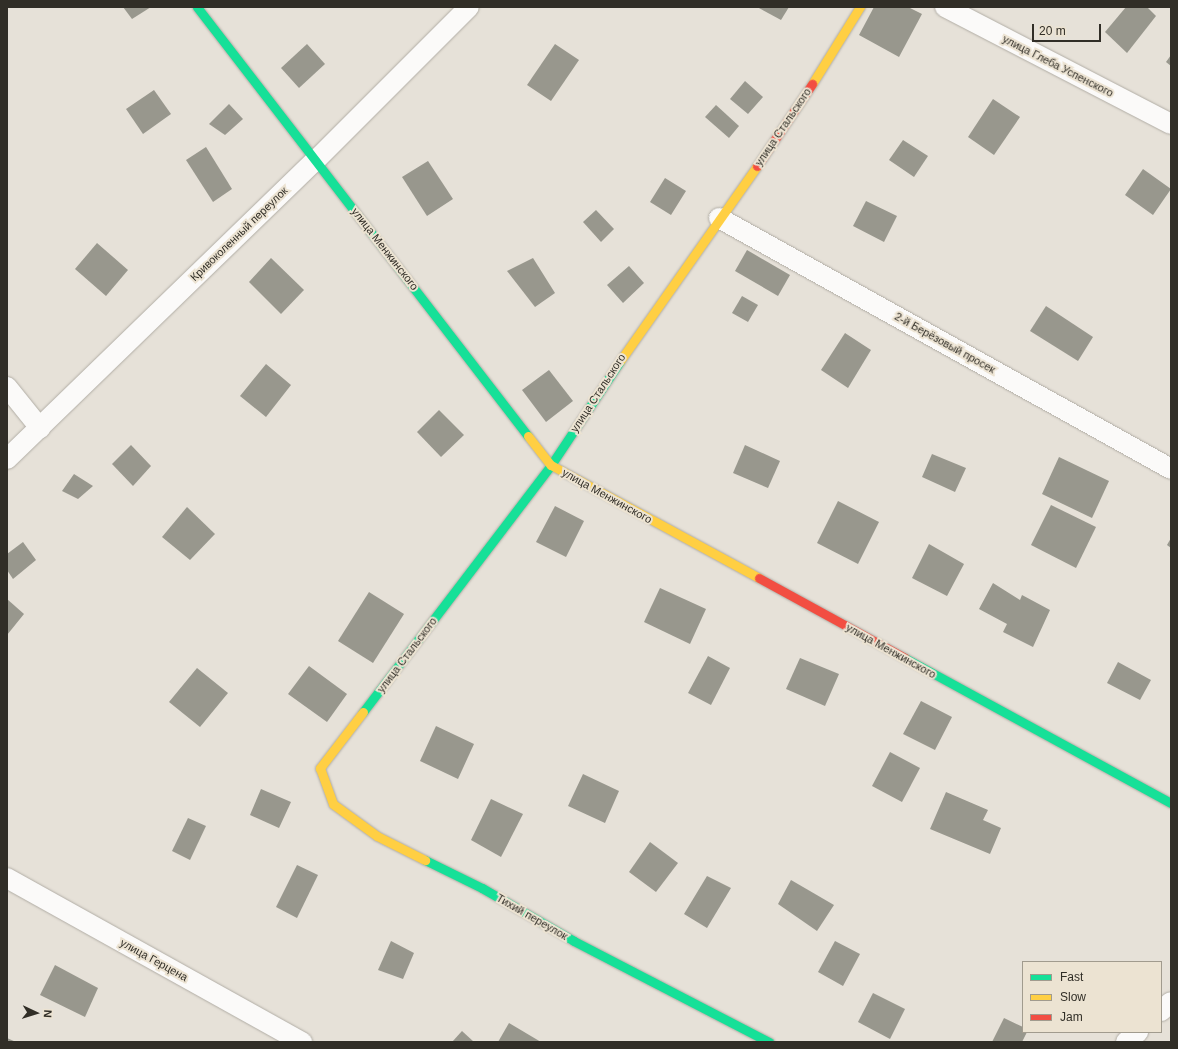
<!DOCTYPE html>
<html>
<head>
<meta charset="utf-8">
<style>
  body { margin:0 }
  #map { position:relative; width:1178px; height:1049px; overflow:hidden; background:#e6e1d8; font-family:Helvetica,sans-serif }
  div>[style] { position:absolute }
  .building>* { inset:0; background:#98978d }
  .roads { filter:drop-shadow(0 0 1px #b1ada5) drop-shadow(0 0 1px #b1ada5) }
  .street>* { height:20px; margin:-10px; padding:0 10px; transform-origin:10px; border-radius:10px; background:#fbfaf9 }
  .fast>* { height:9px; margin:-4.5px; padding:0 4.5px; transform-origin:4.5px; border-radius:4.5px; background:#16e098 }
  .slow>* { height:9px; margin:-4.5px; padding:0 4.5px; transform-origin:4.5px; border-radius:4.5px; background:#ffcf43 }
  .jam>* { height:9px; margin:-4.5px; padding:0 4.5px; transform-origin:4.5px; border-radius:4.5px; background:#f24e42 }
  span { translate:-50% -50%; white-space:nowrap; text-align:center; line-height:1.15; -webkit-text-stroke:4px #ece3d2; paint-order:stroke }
  .street-label { font-size:11px; color:#312e27 }
  .frame { position:absolute; inset:0; border:8px solid #312e27; pointer-events:none }
  .legend { position:absolute; left:1022px; top:961px; width:140px; height:72px; box-sizing:border-box; background:#ece3d2; border:1px solid #a19b8e; margin:0; padding:5px 7px; list-style:none; font-size:12px; color:#312e27 }
  .legend li { display:flex; align-items:center; gap:8px; height:20px }
  .legend b { width:20px; border:1px solid #a19b8e }
  .north { position:absolute; left:16px; top:993px; width:40px; height:40px; -webkit-text-stroke:3px #ece3d2; paint-order:stroke; rotate:94deg; font-size:11px; font-weight:700; line-height:16px; text-align:center; color:#312e27 }
  .north::after { content:''; display:block; margin:auto; width:14px; height:18px; background:#312e27; clip-path:polygon(50% 0,100% 100%,50% 72%,0 100%) }
  .scale { position:absolute; left:1032px; top:24px; width:69px; height:18px; box-sizing:border-box; border:2px solid #312e27; border-top:0; padding-left:5px; font-size:12px; line-height:14px; white-space:nowrap; color:#312e27; -webkit-text-stroke:3px #ece3d2; paint-order:stroke }
</style>
</head>
<body>
<div id="map">
  <div class="building">
    <i style="clip-path:polygon(123px 7px,151px 7px,132px 19px)"></i>
    <i style="clip-path:polygon(757px 7px,789px 7px,781px 20px)"></i>
    <i style="clip-path:polygon(874px 7px,908px 7px,922px 14px,899px 57px,859px 35px)"></i>
    <i style="clip-path:polygon(1126px 7px,1147px 7px,1156px 16px,1127px 53px,1105px 32px)"></i>
    <i style="clip-path:polygon(307px 44px,325px 64px,299px 88px,281px 68px)"></i>
    <i style="clip-path:polygon(555px 44px,579px 60px,551px 101px,527px 85px)"></i>
    <i style="clip-path:polygon(1171px 55px,1171px 66px,1166px 62px)"></i>
    <i style="clip-path:polygon(745px 81px,763px 97px,748px 114px,730px 99px)"></i>
    <i style="clip-path:polygon(154px 90px,171px 114px,143px 134px,126px 109px)"></i>
    <i style="clip-path:polygon(993px 99px,1020px 117px,994px 155px,968px 137px)"></i>
    <i style="clip-path:polygon(229px 104px,243px 119px,225px 135px,209px 124px)"></i>
    <i style="clip-path:polygon(716px 105px,739px 126px,729px 138px,705px 117px)"></i>
    <i style="clip-path:polygon(903px 140px,928px 156px,914px 177px,889px 160px)"></i>
    <i style="clip-path:polygon(206px 147px,232px 189px,213px 202px,186px 160px)"></i>
    <i style="clip-path:polygon(428px 161px,453px 199px,427px 216px,402px 177px)"></i>
    <i style="clip-path:polygon(1143px 169px,1171px 189px,1153px 215px,1125px 195px)"></i>
    <i style="clip-path:polygon(665px 178px,686px 191px,671px 215px,650px 202px)"></i>
    <i style="clip-path:polygon(866px 201px,897px 216px,884px 242px,853px 226px)"></i>
    <i style="clip-path:polygon(596px 210px,614px 229px,601px 242px,583px 222px)"></i>
    <i style="clip-path:polygon(97px 243px,128px 270px,106px 296px,75px 269px)"></i>
    <i style="clip-path:polygon(747px 250px,790px 275px,778px 296px,735px 271px)"></i>
    <i style="clip-path:polygon(271px 258px,304px 290px,281px 314px,249px 282px)"></i>
    <i style="clip-path:polygon(533px 258px,555px 293px,535px 307px,507px 271px)"></i>
    <i style="clip-path:polygon(629px 266px,644px 283px,623px 303px,607px 285px)"></i>
    <i style="clip-path:polygon(742px 296px,758px 305px,748px 322px,732px 313px)"></i>
    <i style="clip-path:polygon(1046px 306px,1093px 337px,1078px 361px,1030px 331px)"></i>
    <i style="clip-path:polygon(845px 333px,871px 350px,848px 388px,821px 370px)"></i>
    <i style="clip-path:polygon(266px 364px,291px 385px,266px 417px,240px 396px)"></i>
    <i style="clip-path:polygon(549px 370px,573px 401px,546px 422px,522px 390px)"></i>
    <i style="clip-path:polygon(439px 410px,464px 435px,441px 457px,417px 432px)"></i>
    <i style="clip-path:polygon(131px 445px,151px 466px,133px 486px,112px 464px)"></i>
    <i style="clip-path:polygon(745px 445px,780px 461px,768px 488px,733px 473px)"></i>
    <i style="clip-path:polygon(932px 454px,966px 468px,955px 492px,922px 477px)"></i>
    <i style="clip-path:polygon(1059px 457px,1109px 481px,1092px 518px,1042px 494px)"></i>
    <i style="clip-path:polygon(74px 474px,93px 486px,78px 499px,62px 491px)"></i>
    <i style="clip-path:polygon(838px 501px,879px 522px,858px 564px,817px 543px)"></i>
    <i style="clip-path:polygon(1051px 505px,1096px 527px,1076px 568px,1031px 545px)"></i>
    <i style="clip-path:polygon(555px 506px,584px 521px,566px 557px,536px 542px)"></i>
    <i style="clip-path:polygon(187px 507px,215px 534px,190px 560px,162px 537px)"></i>
    <i style="clip-path:polygon(1171px 538px,1171px 548px,1167px 545px)"></i>
    <i style="clip-path:polygon(23px 542px,36px 560px,13px 579px,7px 570px,7px 554px)"></i>
    <i style="clip-path:polygon(929px 544px,964px 564px,947px 596px,912px 578px)"></i>
    <i style="clip-path:polygon(993px 583px,1020px 600px,1022px 595px,1050px 610px,1033px 647px,1003px 632px,1007px 624px,979px 609px)"></i>
    <i style="clip-path:polygon(660px 588px,706px 609px,690px 644px,644px 622px)"></i>
    <i style="clip-path:polygon(369px 592px,404px 614px,373px 663px,338px 641px)"></i>
    <i style="clip-path:polygon(7px 599px,24px 614px,7px 635px)"></i>
    <i style="clip-path:polygon(708px 656px,730px 668px,711px 705px,688px 693px)"></i>
    <i style="clip-path:polygon(800px 658px,839px 674px,825px 706px,786px 689px)"></i>
    <i style="clip-path:polygon(1118px 662px,1151px 680px,1140px 700px,1107px 683px)"></i>
    <i style="clip-path:polygon(309px 666px,347px 694px,327px 722px,288px 694px)"></i>
    <i style="clip-path:polygon(197px 668px,228px 693px,200px 727px,169px 702px)"></i>
    <i style="clip-path:polygon(921px 701px,952px 717px,935px 750px,903px 734px)"></i>
    <i style="clip-path:polygon(436px 726px,474px 744px,458px 779px,420px 761px)"></i>
    <i style="clip-path:polygon(890px 752px,920px 768px,902px 802px,872px 786px)"></i>
    <i style="clip-path:polygon(583px 774px,619px 791px,605px 823px,568px 806px)"></i>
    <i style="clip-path:polygon(261px 789px,291px 802px,279px 828px,250px 815px)"></i>
    <i style="clip-path:polygon(946px 792px,988px 810px,983px 820px,1001px 828px,990px 854px,930px 829px)"></i>
    <i style="clip-path:polygon(491px 799px,523px 814px,501px 857px,471px 840px)"></i>
    <i style="clip-path:polygon(188px 818px,206px 826px,190px 860px,172px 851px)"></i>
    <i style="clip-path:polygon(650px 842px,678px 863px,656px 892px,629px 872px)"></i>
    <i style="clip-path:polygon(297px 865px,318px 875px,297px 918px,276px 907px)"></i>
    <i style="clip-path:polygon(707px 876px,731px 888px,707px 928px,684px 914px)"></i>
    <i style="clip-path:polygon(791px 880px,834px 905px,817px 931px,778px 904px)"></i>
    <i style="clip-path:polygon(391px 941px,414px 953px,403px 979px,378px 970px)"></i>
    <i style="clip-path:polygon(835px 941px,860px 954px,843px 986px,818px 972px)"></i>
    <i style="clip-path:polygon(55px 965px,98px 988px,85px 1017px,40px 995px)"></i>
    <i style="clip-path:polygon(873px 993px,905px 1009px,890px 1039px,858px 1022px)"></i>
    <i style="clip-path:polygon(1004px 1018px,1023px 1027px,1023px 1032px,1027px 1032px,1022px 1042px,992px 1042px)"></i>
    <i style="clip-path:polygon(509px 1023px,541px 1042px,498px 1042px)"></i>
    <i style="clip-path:polygon(462px 1031px,474px 1042px,452px 1042px)"></i>
    <i style="clip-path:polygon(7px 1038px,16px 1042px,7px 1042px)"></i>
  </div>
  <div class="roads">
    <div class="street">
      <i style="left:945px;top:7px;width:254px;rotate:27.4deg"></i>
      <i style="left:719px;top:218px;width:517px;rotate:29.04deg"></i>
      <i style="left:7px;top:387px;width:53px;rotate:51.2deg"></i>
      <i style="left:7px;top:459px;width:430px;rotate:-44.1deg"></i>
      <i style="left:316px;top:160px;width:216px;rotate:-45deg"></i>
      <i style="left:7px;top:878px;width:338px;rotate:29.1deg"></i>
      <i style="left:1161px;top:1011px;width:13px;rotate:-42deg"></i>
      <i style="left:1126px;top:1042px;width:16px;rotate:-40deg"></i>
    </div>
    <div class="fast">
      <i style="left:197px;top:7px;width:542px;rotate:52.35deg"></i>
      <i style="left:905px;top:658px;width:303px;rotate:28.6deg"></i>
      <i style="left:363px;top:712px;width:310px;rotate:-52.7deg"></i>
      <i style="left:551px;top:465px;width:125px;rotate:-56.4deg"></i>
      <i style="left:425px;top:860px;width:64px;rotate:26.2deg"></i>
      <i style="left:482px;top:888px;width:106px;rotate:29.9deg"></i>
      <i style="left:574px;top:941px;width:220px;rotate:27.4deg"></i>
    </div>
    <div class="slow">
      <i style="left:812px;top:84px;width:91px;rotate:-58.1deg"></i>
      <i style="left:620px;top:361px;width:238px;rotate:-54.9deg"></i>
      <i style="left:528px;top:436px;width:37px;rotate:52deg"></i>
      <i style="left:551px;top:465px;width:237px;rotate:28.5deg"></i>
      <i style="left:363px;top:712px;width:71px;rotate:127.5deg"></i>
      <i style="left:320px;top:768px;width:38px;rotate:70deg"></i>
      <i style="left:333px;top:804px;width:54px;rotate:36deg"></i>
      <i style="left:377px;top:836px;width:54px;rotate:26.6deg"></i>
    </div>
    <div class="jam">
      <i style="left:757px;top:166px;width:99px;rotate:-56.1deg"></i>
      <i style="left:759px;top:578px;width:166px;rotate:28.7deg"></i>
    </div>
  </div>
  <div class="street-label">
    <span style="left:1058px;top:66px;rotate:27deg">улица Глеба Успенского</span>
    <span style="left:783px;top:127px;rotate:-56deg">улица Стальского</span>
    <span style="left:239px;top:234px;rotate:-44deg">Кривоколенный переулок</span>
    <span style="left:385px;top:249px;rotate:52deg">улица Менжинского</span>
    <span style="left:945px;top:343px;rotate:29deg">2-й Берёзовый просек</span>
    <span style="left:598px;top:393px;rotate:-57deg">улица Стальского</span>
    <span style="left:607px;top:496px;rotate:29deg">улица Менжинского</span>
    <span style="left:891px;top:651px;rotate:29deg">улица Менжинского</span>
    <span style="left:407px;top:655px;rotate:-53deg">улица Стальского</span>
    <span style="left:532px;top:917px;rotate:30deg">Тихий переулок</span>
    <span style="left:154px;top:960px;rotate:29deg">улица Герцена</span>
  </div>
  <div class="frame"></div>
  <ul class="legend">
  <li><b style="height:5px;background:#16e098"></b>Fast</li>
  <li><b style="height:5px;background:#ffcf43"></b>Slow</li>
  <li><b style="height:5px;background:#f24e42"></b>Jam</li>
  </ul>
  <div class="north">N</div>
  <div class="scale">20 m</div>
</div>
</body>
</html>
